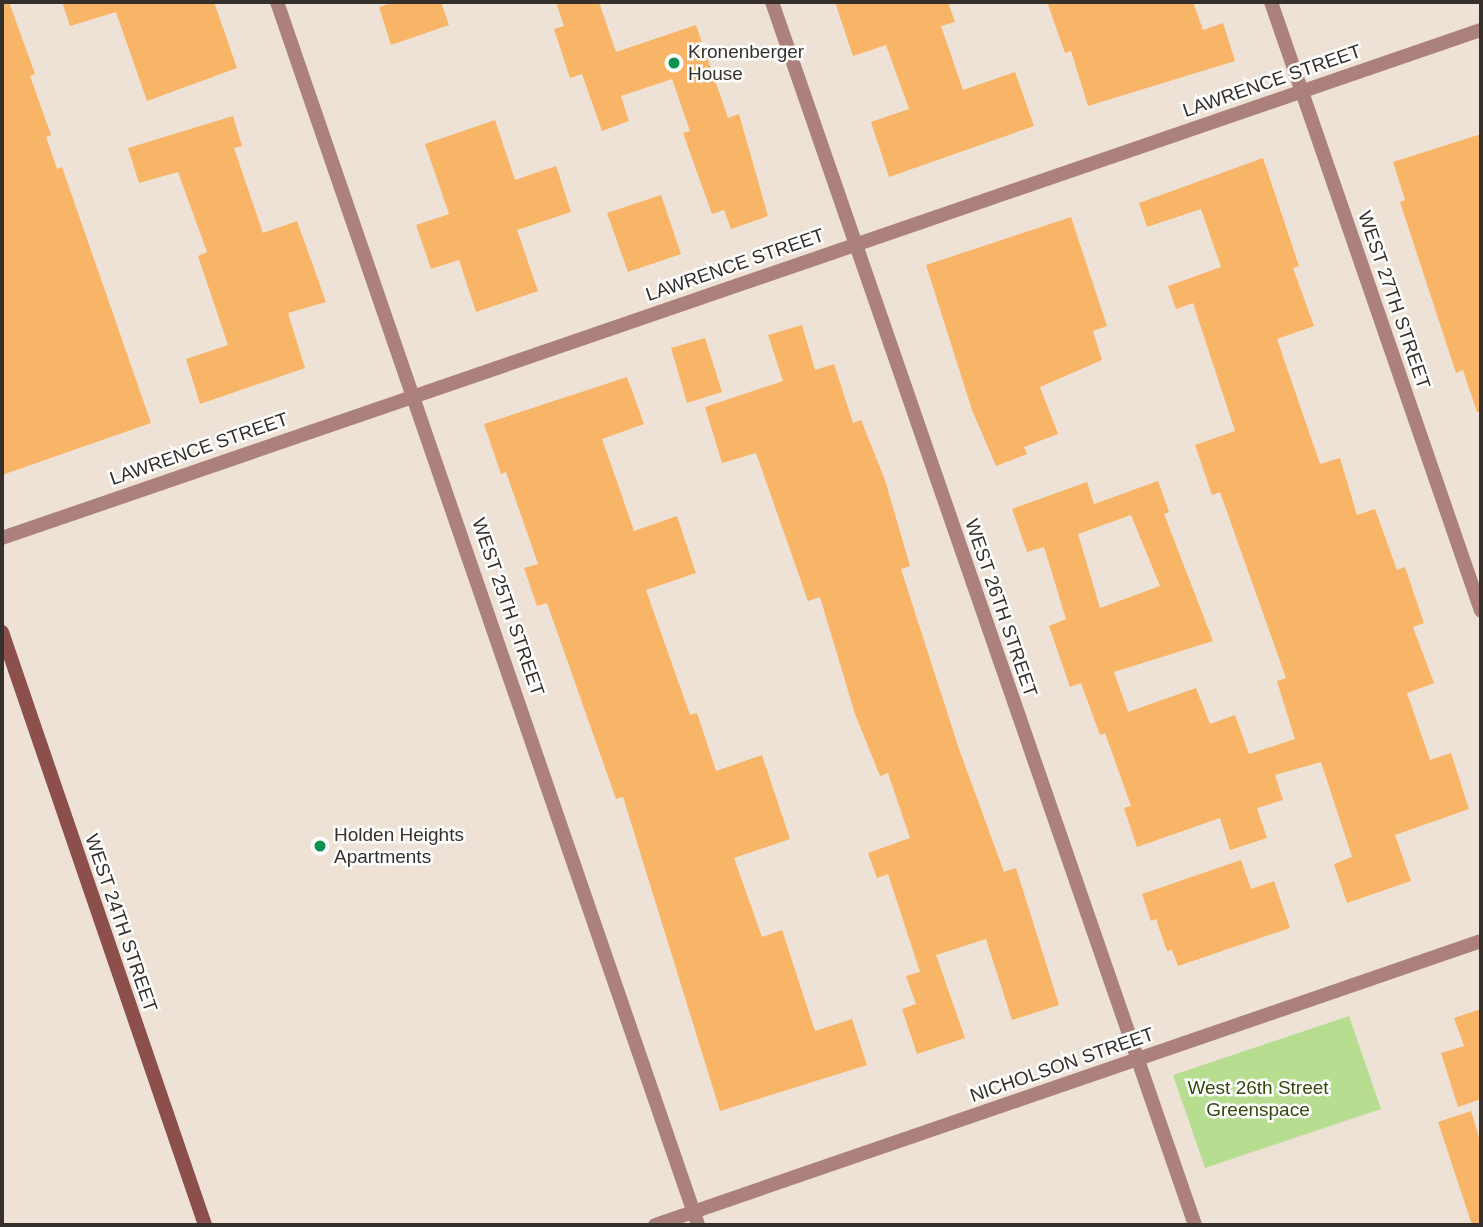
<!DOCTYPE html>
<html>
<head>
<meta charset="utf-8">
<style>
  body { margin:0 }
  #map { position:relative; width:1483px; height:1227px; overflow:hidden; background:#eee2d6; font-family:Helvetica,sans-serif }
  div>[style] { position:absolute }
  .green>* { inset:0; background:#b6dd90 }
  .building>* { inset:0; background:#f8b567 }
  .street>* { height:14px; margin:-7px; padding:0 7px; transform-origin:7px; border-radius:7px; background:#ac807c }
  .secondary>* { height:14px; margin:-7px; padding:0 7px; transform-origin:7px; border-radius:7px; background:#8d4f4b }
  .dots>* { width:19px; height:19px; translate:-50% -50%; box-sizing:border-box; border:4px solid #fff; border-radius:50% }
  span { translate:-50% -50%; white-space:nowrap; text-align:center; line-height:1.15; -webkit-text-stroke:5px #fff; paint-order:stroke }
  .poi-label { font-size:19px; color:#35302c }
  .left { translate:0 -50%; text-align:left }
  .street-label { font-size:19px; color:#35302c }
  .park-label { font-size:19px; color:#314b0d }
  .frame { position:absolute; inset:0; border:4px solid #35302c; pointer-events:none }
</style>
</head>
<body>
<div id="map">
  <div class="green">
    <i style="clip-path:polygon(1349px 1016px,1381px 1109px,1205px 1168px,1173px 1075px)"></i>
  </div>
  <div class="building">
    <i style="clip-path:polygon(2px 2px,9px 2px,35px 74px,30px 76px,51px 135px,46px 137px,57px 169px,62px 167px,151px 423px,2px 475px)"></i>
    <i style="clip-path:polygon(62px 2px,214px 2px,237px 68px,147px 101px,116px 12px,70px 26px)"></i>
    <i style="clip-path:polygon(395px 2px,441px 2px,449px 25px,391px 45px,379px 7px)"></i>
    <i style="clip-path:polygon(556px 2px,599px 2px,616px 52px,696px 25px,728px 118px,739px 114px,768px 216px,731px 229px,724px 210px,712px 214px,683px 133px,690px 131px,672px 79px,621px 96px,629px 121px,602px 131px,582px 74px,570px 78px,554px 29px,564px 26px)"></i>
    <i style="clip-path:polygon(835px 2px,948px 2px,955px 22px,941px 26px,963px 90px,1015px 72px,1034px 126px,889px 177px,871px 122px,909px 109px,886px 45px,853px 56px)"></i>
    <i style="clip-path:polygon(1047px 2px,1193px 2px,1203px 30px,1223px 23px,1235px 61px,1088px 106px,1071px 51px,1065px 53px)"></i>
    <i style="clip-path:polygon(233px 116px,242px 146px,234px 148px,263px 233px,297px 221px,326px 302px,288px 313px,305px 368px,200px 404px,186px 359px,228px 345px,198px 256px,207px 252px,178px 172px,139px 183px,128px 148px)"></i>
    <i style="clip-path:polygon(495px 120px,515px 180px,556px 166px,571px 212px,517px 230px,538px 291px,476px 312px,459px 260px,431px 269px,416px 225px,449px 214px,425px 144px)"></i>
    <i style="clip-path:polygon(1481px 134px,1481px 411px,1477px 412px,1463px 370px,1456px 373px,1400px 202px,1405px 200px,1393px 162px)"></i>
    <i style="clip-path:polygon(evenodd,1263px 158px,1299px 266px,1293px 268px,1314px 326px,1277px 339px,1320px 464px,1340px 458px,1357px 515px,1375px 509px,1397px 570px,1405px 567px,1424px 623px,1413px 627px,1434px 683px,1407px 693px,1430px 760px,1451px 753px,1469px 809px,1395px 835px,1411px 881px,1347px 903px,1334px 864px,1352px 857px,1321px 762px,1275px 775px,1283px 800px,1257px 808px,1267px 838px,1230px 850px,1220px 818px,1137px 847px,1124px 808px,1131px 806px,1105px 733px,1100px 735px,1081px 683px,1070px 687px,1049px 626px,1066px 619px,1044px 547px,1027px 552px,1012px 509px,1087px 482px,1094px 504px,1158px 481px,1169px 512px,1164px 514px,1213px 641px,1114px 672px,1128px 712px,1196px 688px,1210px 724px,1235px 715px,1249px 754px,1295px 739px,1277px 681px,1286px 678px,1220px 492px,1212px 495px,1195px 445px,1235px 431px,1193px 303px,1176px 309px,1168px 286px,1221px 267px,1201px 209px,1147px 227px,1139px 203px,1263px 158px,1131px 515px,1160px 586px,1100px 608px,1078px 534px,1131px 515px)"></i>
    <i style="clip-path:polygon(661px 195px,681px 254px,628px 272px,607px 213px)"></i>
    <i style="clip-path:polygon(1071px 217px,1107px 326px,1093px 331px,1102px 360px,1040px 387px,1058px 434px,1024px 447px,1027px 454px,996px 466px,972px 410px,926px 265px)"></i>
    <i style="clip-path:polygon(802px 325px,815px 370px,834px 364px,853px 423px,861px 420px,885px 480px,910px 566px,901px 569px,959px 749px,1004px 872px,1016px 868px,1059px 1005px,1012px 1020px,986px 939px,936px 955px,965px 1038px,917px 1054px,902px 1009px,916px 1004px,906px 976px,920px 972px,888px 874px,877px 878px,868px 853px,910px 838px,888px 773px,880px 776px,855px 714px,820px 597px,808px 601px,756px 453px,722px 463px,705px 407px,783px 381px,768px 335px)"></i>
    <i style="clip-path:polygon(705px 338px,722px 392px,687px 403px,671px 348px)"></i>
    <i style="clip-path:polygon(627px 377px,644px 424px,602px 439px,623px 499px,634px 531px,677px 516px,696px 573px,646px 590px,679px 684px,690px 715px,697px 713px,716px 771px,762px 755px,790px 839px,734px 858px,762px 937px,782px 930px,815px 1031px,852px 1019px,867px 1065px,720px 1111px,623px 797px,616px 799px,547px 603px,537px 606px,524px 568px,538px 564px,506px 472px,501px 474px,484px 424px)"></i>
    <i style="clip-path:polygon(1241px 860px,1251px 889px,1274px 881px,1290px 928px,1178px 966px,1172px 950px,1167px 951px,1156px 919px,1151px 921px,1142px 894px)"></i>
    <i style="clip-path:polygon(1481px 1009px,1481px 1099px,1458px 1107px,1441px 1053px,1464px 1046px,1454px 1018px)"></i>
    <i style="clip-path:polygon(1471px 1111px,1481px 1144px,1481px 1225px,1472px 1225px,1438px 1122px)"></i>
  </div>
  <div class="street">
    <i style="left:277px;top:2px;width:1293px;rotate:71deg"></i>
    <i style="left:772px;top:2px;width:1294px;rotate:70.92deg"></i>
    <i style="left:1271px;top:2px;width:644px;rotate:70.97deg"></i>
    <i style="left:2px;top:538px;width:1564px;rotate:-18.96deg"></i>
    <i style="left:655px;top:1225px;width:873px;rotate:-18.97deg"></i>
  </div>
  <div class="secondary">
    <i style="left:2px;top:632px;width:627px;rotate:71.1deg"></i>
  </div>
  <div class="dots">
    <i style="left:674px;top:63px;background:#099150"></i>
    <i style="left:320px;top:846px;background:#099150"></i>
  </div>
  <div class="poi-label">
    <span class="left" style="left:688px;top:63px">Kronenberger<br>House</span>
    <span class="left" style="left:334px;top:846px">Holden Heights<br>Apartments</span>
  </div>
  <div class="street-label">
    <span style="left:1272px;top:81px;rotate:-19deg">LAWRENCE STREET</span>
    <span style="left:735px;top:265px;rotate:-19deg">LAWRENCE STREET</span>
    <span style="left:1394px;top:300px;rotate:71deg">WEST 27TH STREET</span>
    <span style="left:199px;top:449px;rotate:-19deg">LAWRENCE STREET</span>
    <span style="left:508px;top:607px;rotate:71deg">WEST 25TH STREET</span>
    <span style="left:1001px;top:608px;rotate:71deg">WEST 26TH STREET</span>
    <span style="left:121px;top:923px;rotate:71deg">WEST 24TH STREET</span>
    <span style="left:1062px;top:1065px;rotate:-19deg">NICHOLSON STREET</span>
  </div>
  <div class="park-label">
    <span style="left:1258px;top:1099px">West 26th Street<br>Greenspace</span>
  </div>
  <div class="frame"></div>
</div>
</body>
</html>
